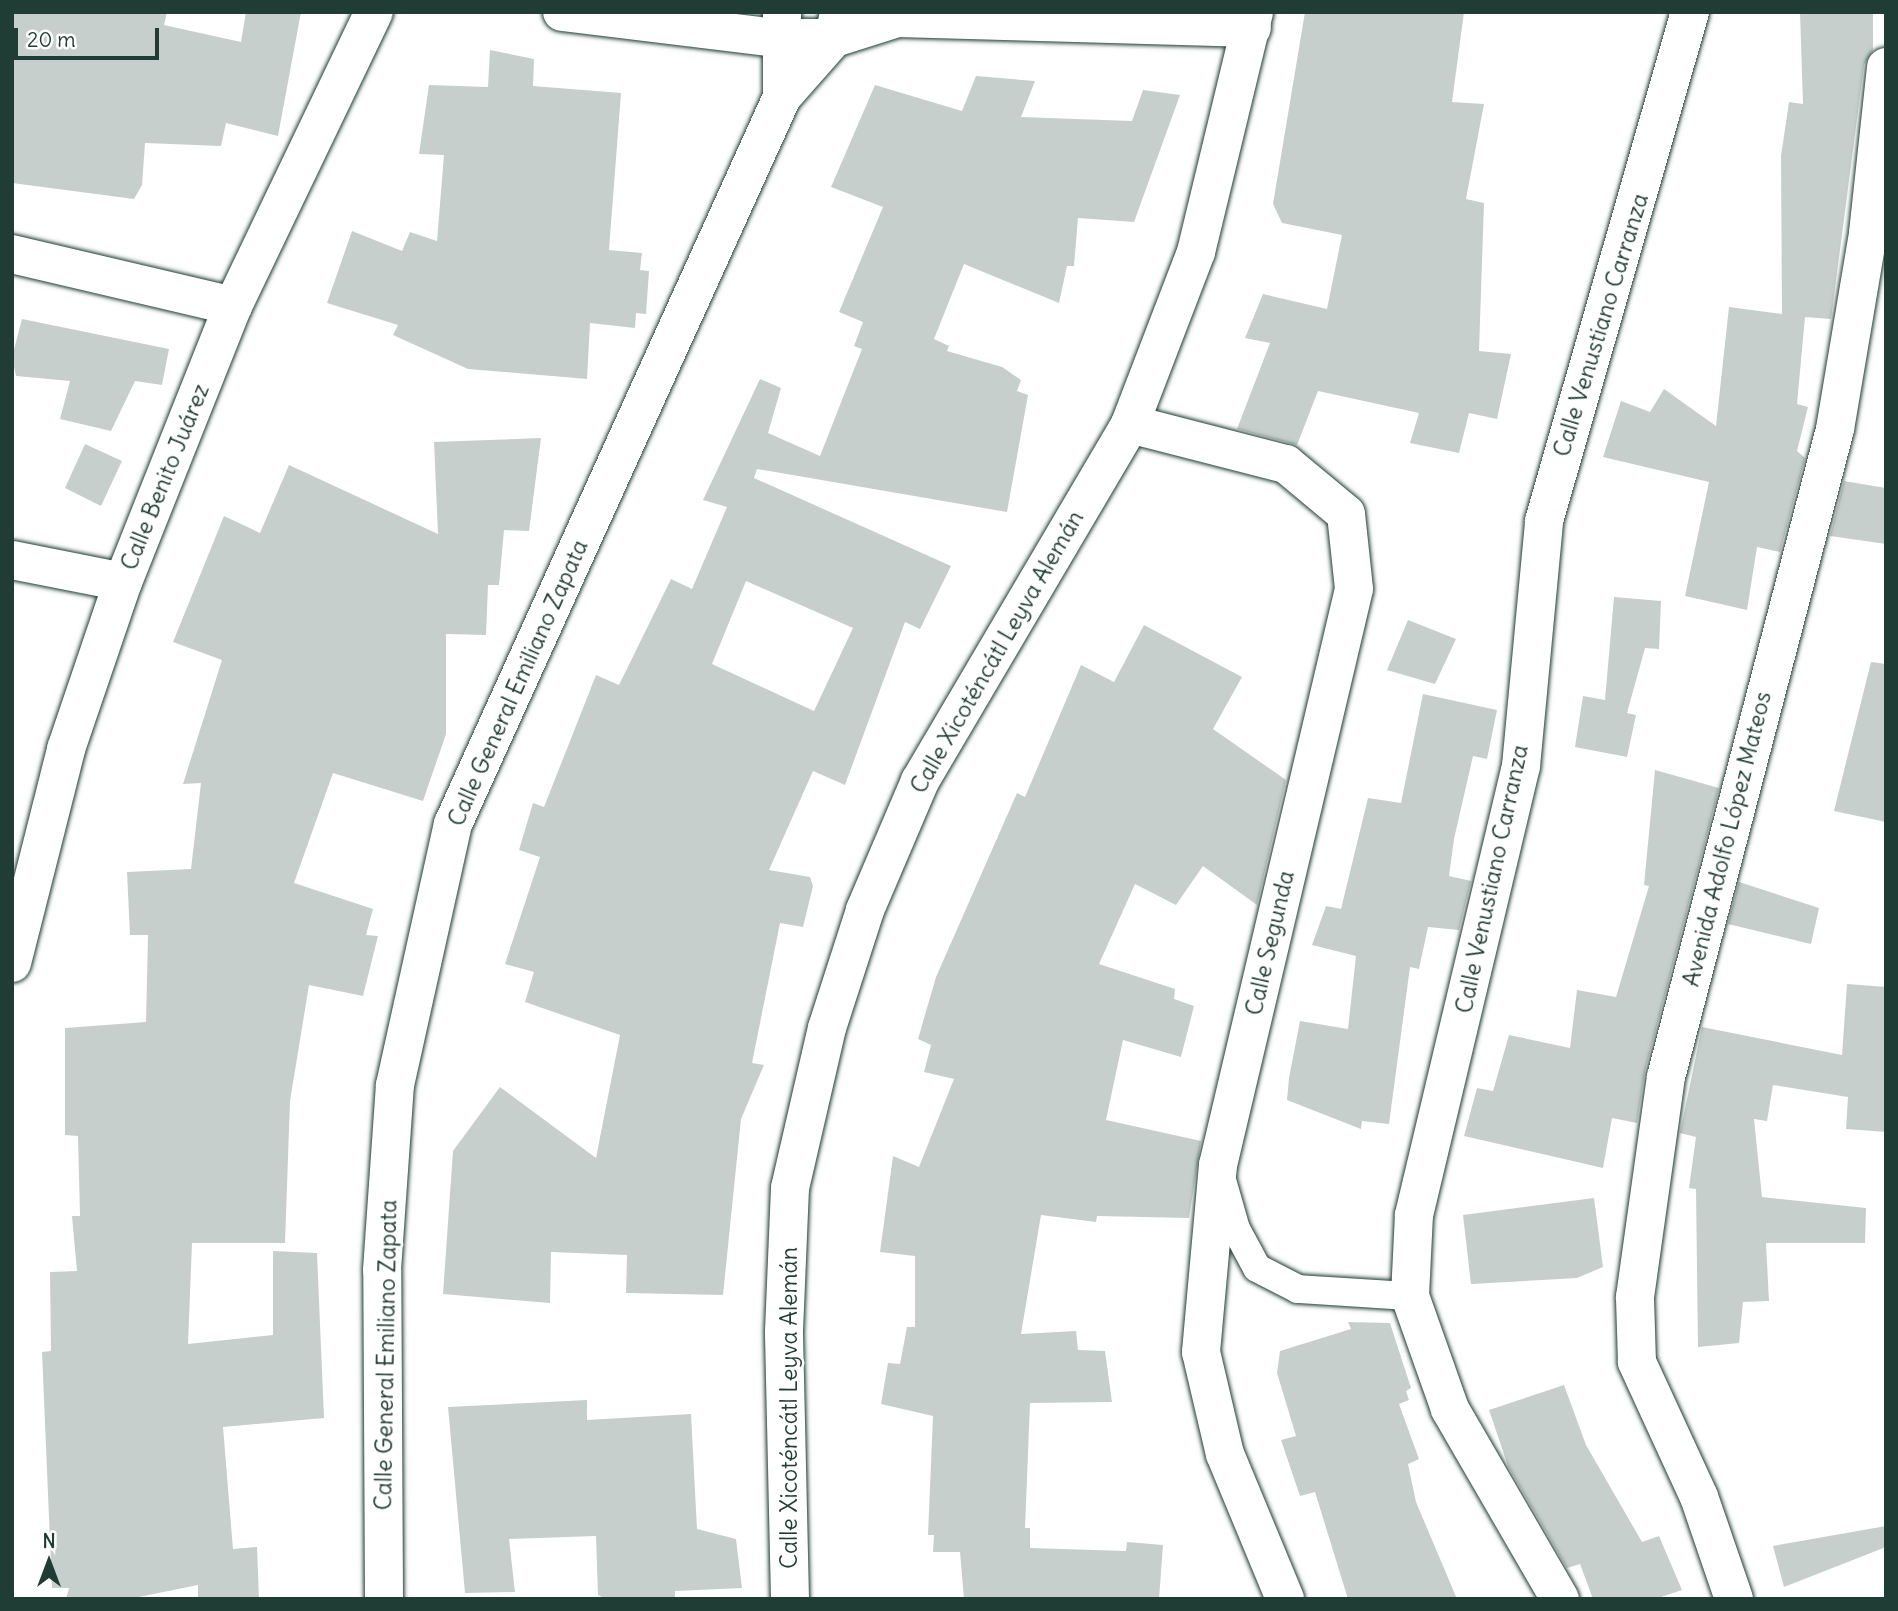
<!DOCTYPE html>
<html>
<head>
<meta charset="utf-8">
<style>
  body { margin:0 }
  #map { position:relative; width:1898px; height:1611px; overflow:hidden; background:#fff; font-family:Delius,sans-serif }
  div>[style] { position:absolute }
  .building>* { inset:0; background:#c7cfcc }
  .roads { filter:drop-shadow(0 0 2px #1f3d34) drop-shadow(0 0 2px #1f3d34) }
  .service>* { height:28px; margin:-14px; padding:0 14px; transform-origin:14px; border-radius:14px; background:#fff }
  .minor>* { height:38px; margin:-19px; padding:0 19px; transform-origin:19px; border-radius:19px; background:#fff }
  .tertiary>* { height:38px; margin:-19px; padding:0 19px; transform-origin:19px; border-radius:19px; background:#fff }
  .secondary>* { height:38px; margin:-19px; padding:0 19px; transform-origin:19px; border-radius:19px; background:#fff }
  span { translate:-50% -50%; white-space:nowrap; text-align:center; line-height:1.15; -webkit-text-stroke:5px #fff; paint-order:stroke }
  .street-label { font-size:23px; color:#1f3d34 }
  .frame { position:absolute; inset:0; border:14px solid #1f3d34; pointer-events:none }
  .north { position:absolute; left:14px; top:1527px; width:70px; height:70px; -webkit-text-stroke:5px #fff; paint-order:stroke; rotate:0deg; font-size:19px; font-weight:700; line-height:28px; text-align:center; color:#1f3d34 }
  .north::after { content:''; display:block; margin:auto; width:24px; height:32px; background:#1f3d34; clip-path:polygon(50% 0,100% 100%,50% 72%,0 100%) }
  .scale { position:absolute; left:14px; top:28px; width:145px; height:32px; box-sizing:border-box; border:4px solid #1f3d34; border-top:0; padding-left:9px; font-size:21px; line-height:24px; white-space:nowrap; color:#1f3d34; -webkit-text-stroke:5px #fff; paint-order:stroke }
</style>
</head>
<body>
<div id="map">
  <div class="building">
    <i style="clip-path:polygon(12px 12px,167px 12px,164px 25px,241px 42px,246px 12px,301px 12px,278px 136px,226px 123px,221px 146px,145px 143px,142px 185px,134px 199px,12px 183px)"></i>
    <i style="clip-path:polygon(1305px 12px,1464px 12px,1452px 102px,1484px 104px,1466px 199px,1484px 203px,1479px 351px,1511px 354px,1497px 419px,1469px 413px,1459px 453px,1410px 443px,1419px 413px,1318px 391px,1297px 445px,1237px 429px,1270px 343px,1245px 338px,1263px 294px,1327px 309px,1342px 235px,1282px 223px,1273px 204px)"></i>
    <i style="clip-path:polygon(1800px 12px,1873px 12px,1873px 50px,1864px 65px,1831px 319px,1805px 317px,1797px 404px,1808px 407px,1797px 451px,1805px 458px,1780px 552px,1757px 547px,1747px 610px,1685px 596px,1709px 482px,1603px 457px,1621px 401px,1650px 412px,1664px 389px,1716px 426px,1729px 307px,1782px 314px,1781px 156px,1789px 102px,1803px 104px)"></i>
    <i style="clip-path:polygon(490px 50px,534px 59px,533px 86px,621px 93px,609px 250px,642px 253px,640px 270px,649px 271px,646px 314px,636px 313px,635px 328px,590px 323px,587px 379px,468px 369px,393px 335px,398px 325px,327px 303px,352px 231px,402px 251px,410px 232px,437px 241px,444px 155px,419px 154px,429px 85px,488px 87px)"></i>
    <i style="clip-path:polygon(evenodd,976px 76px,1035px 81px,1021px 117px,1132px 121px,1143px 90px,1180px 95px,1134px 222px,1078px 218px,1074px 266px,1067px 266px,1059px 303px,964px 264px,934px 339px,949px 346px,947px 351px,1002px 367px,1021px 380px,1017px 391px,1028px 395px,1007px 512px,757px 469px,754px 478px,951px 566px,920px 629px,905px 622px,845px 785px,813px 771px,769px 870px,810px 877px,813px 886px,803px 927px,780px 923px,752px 1063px,764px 1065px,741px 1119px,723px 1295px,626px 1293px,627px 1255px,551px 1252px,550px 1303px,443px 1294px,453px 1151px,500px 1087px,596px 1158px,620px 1035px,525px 1002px,534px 972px,505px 964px,540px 857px,519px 850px,533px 803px,544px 807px,596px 675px,619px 685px,671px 579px,692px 589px,727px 507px,703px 500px,760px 379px,781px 388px,768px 433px,820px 456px,862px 349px,854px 346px,863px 322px,839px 312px,883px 207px,831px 187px,875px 85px,962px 111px,976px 76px,746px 581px,853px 628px,814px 711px,712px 664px,746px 581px)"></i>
    <i style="clip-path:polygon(22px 319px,169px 349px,162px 385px,135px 381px,111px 431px,60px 419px,70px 381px,16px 376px,12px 357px)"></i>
    <i style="clip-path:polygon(541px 438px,529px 531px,504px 530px,499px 585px,488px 585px,486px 635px,446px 634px,446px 734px,423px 801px,333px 773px,294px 883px,373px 909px,366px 935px,378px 936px,363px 996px,309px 985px,290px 1101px,285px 1243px,192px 1243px,188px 1344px,273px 1335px,273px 1251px,317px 1253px,324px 1418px,223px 1427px,233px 1549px,257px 1547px,259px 1599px,198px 1599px,198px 1585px,129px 1599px,66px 1599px,69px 1588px,52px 1588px,42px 1352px,51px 1351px,50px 1272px,77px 1271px,72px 1216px,80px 1216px,78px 1136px,65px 1135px,65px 1028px,146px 1022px,148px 935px,130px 935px,127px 872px,191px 869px,201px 783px,183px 784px,222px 660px,173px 642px,224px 516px,260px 533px,289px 465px,438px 534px,434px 442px)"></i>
    <i style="clip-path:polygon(85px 444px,122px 461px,101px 506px,65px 488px)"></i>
    <i style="clip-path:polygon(1844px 481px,1886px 488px,1886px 544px,1830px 536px)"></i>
    <i style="clip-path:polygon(1614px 597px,1661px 601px,1659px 649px,1645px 648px,1627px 713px,1636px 715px,1627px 757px,1575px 747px,1583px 696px,1605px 700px)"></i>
    <i style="clip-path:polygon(1408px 620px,1456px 639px,1435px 684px,1387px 670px)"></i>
    <i style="clip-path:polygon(1144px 625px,1242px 677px,1213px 729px,1286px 780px,1257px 905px,1203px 866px,1176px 905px,1135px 884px,1099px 964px,1175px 989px,1174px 999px,1194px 1006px,1181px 1057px,1123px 1040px,1106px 1120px,1201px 1141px,1189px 1218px,1097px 1216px,1096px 1222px,1041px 1215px,1021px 1334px,1076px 1331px,1078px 1350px,1105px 1351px,1112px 1402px,1030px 1403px,1025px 1528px,1030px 1528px,1030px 1548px,1126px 1551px,1127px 1542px,1163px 1545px,1159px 1599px,964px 1599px,960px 1552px,933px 1552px,934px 1535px,928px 1535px,933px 1416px,881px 1404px,888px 1363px,900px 1364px,907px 1327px,915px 1327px,915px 1256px,880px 1252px,893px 1156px,919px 1167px,954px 1079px,924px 1072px,931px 1045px,918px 1039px,936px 977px,1017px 793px,1025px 797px,1081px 665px,1114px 682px)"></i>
    <i style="clip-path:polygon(1871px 662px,1886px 664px,1886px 822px,1834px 811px)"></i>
    <i style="clip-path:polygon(1423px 694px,1497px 710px,1487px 759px,1473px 756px,1454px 839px,1449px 876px,1471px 881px,1459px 930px,1428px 927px,1419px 969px,1410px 967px,1389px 1124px,1362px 1121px,1361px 1129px,1287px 1100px,1289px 1078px,1300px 1021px,1348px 1029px,1356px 956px,1312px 945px,1326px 906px,1341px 909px,1368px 798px,1401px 803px)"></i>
    <i style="clip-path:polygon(1655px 770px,1719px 788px,1645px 1071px,1637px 1123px,1612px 1118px,1603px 1168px,1464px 1136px,1477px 1088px,1493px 1091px,1509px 1035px,1570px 1048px,1577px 990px,1616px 997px,1649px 886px,1644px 885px)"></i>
    <i style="clip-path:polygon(1739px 882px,1819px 908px,1811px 944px,1728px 924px)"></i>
    <i style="clip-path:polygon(1847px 984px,1886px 987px,1886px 1132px,1846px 1129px,1848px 1097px,1773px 1085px,1767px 1121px,1754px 1119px,1762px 1197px,1866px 1208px,1865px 1243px,1766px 1243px,1769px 1301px,1743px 1302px,1739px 1343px,1698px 1347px,1696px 1189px,1689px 1188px,1696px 1137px,1680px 1133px,1702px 1027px,1842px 1055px)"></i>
    <i style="clip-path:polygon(1594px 1198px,1603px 1267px,1577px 1278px,1471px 1284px,1463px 1215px)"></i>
    <i style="clip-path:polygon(1348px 1322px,1390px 1323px,1411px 1388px,1406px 1391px,1409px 1400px,1399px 1404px,1419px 1459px,1408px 1464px,1416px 1502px,1457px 1599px,1348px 1599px,1315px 1492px,1300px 1496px,1281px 1440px,1296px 1436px,1277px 1373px,1280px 1351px,1351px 1329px)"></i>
    <i style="clip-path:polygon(1564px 1385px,1586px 1445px,1642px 1542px,1659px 1536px,1682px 1590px,1655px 1599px,1593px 1599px,1580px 1564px,1567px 1568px,1508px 1466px,1489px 1410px)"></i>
    <i style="clip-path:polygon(587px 1400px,587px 1420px,691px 1414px,697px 1529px,736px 1539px,742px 1588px,675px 1591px,675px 1599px,606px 1599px,598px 1595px,596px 1536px,509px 1539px,515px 1592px,465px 1593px,448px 1407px)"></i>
    <i style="clip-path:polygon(1886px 1526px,1886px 1547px,1784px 1587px,1773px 1546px)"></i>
  </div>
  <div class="roads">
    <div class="service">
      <i style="left:1222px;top:1180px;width:51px;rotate:74.1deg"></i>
      <i style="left:1236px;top:1229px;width:44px;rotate:61.7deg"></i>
      <i style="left:1257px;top:1268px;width:46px;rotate:27.1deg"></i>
      <i style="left:1298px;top:1289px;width:112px;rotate:3.6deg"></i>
    </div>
    <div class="minor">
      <i style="left:834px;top:38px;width:67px;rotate:-17.4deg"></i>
      <i style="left:898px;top:18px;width:354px;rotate:1.6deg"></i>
      <i style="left:12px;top:254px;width:227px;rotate:13.2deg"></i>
      <i style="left:1130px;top:424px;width:161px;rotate:14.4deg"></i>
      <i style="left:1286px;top:464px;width:78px;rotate:39.8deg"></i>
      <i style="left:1346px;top:514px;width:75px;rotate:83.9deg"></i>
      <i style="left:1354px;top:589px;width:592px;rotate:103.28deg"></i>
      <i style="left:1218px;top:1165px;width:188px;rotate:95.2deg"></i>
      <i style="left:1201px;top:1352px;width:105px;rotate:76.8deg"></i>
      <i style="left:1225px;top:1454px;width:157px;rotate:67.5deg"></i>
      <i style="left:12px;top:963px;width:221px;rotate:-75.8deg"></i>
      <i style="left:66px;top:749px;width:176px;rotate:-71.2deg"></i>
      <i style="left:790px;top:1599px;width:268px;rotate:-91.3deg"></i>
      <i style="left:784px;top:1331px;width:143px;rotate:-87.6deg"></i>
      <i style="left:790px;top:1188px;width:164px;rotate:-77deg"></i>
      <i style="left:827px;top:1028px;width:124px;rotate:-72.1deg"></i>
      <i style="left:865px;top:910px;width:140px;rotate:-66.9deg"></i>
      <i style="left:920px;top:781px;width:414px;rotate:-59.5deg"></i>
      <i style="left:1130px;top:424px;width:184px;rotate:-69deg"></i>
      <i style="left:1196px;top:252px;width:247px;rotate:-76.4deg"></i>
      <i style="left:1560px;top:1599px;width:220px;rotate:-120.1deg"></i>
      <i style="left:1450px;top:1409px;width:120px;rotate:-109.5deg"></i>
      <i style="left:1410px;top:1296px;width:81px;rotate:-87.2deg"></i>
      <i style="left:1414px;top:1215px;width:462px;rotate:-76.6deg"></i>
      <i style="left:1521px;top:766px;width:246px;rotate:-84.6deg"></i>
      <i style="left:1544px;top:521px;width:530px;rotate:-74deg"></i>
      <i style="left:1734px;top:1599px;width:108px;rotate:-108.9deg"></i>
      <i style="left:1699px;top:1497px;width:149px;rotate:-114.7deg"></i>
      <i style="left:1637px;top:1362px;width:65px;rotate:-91.8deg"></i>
      <i style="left:1635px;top:1297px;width:222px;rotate:-82deg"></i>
      <i style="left:1666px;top:1077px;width:670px;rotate:-75.38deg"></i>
      <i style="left:1835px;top:429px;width:199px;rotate:-80.4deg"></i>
      <i style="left:1868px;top:233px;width:167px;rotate:-83.8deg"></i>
    </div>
    <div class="tertiary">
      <i style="left:782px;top:12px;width:85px;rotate:90deg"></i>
      <i style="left:384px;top:1599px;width:329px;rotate:-90.3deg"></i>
      <i style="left:382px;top:1270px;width:185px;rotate:-86deg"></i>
      <i style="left:395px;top:1085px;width:267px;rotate:-77.5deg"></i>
      <i style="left:453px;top:824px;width:798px;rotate:-65.65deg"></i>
      <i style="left:782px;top:97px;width:79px;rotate:-48.6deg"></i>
    </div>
    <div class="secondary">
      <i style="left:562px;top:12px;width:217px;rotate:6.9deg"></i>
      <i style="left:777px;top:38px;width:57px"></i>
      <i style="left:834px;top:38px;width:26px;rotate:-79deg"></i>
      <i style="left:12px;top:560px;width:113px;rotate:11.2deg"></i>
      <i style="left:123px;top:582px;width:297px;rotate:-68.3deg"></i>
      <i style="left:233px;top:306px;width:326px;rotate:-64.4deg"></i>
    </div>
  </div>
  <div class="street-label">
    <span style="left:1601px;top:325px;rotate:-73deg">Calle Venustiano Carranza</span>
    <span style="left:165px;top:477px;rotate:-68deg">Calle Benito Juárez</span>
    <span style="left:997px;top:652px;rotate:-60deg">Calle Xicoténcátl Leyva Alemán</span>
    <span style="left:518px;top:683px;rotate:-66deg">Calle General Emiliano Zapata</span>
    <span style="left:1727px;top:839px;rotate:-76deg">Avenida Adolfo López Mateos</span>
    <span style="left:1492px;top:879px;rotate:-78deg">Calle Venustiano Carranza</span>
    <span style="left:1270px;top:943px;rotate:-77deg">Calle Segunda</span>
    <span style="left:386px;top:1355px;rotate:-89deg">Calle General Emiliano Zapata</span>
    <span style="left:789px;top:1408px;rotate:-90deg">Calle Xicoténcátl Leyva Alemán</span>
  </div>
  <div class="frame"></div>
  <div class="north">N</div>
  <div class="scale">20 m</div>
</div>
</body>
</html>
